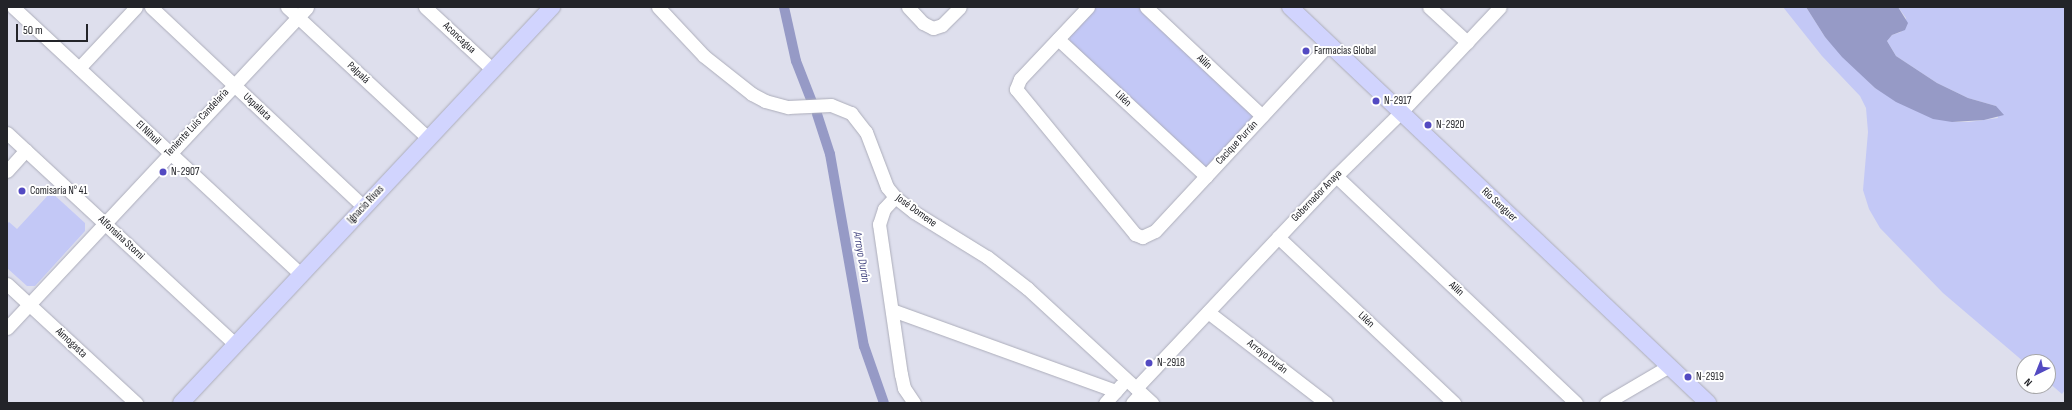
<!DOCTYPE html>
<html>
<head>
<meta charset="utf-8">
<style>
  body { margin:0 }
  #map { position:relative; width:2072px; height:410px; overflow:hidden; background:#dedfed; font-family:"Sofia Sans Condensed",sans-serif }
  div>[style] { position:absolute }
  .green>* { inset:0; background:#c3c8f6 }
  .water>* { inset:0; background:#969ac6 }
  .canal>* { height:10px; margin:-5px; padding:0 5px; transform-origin:5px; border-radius:5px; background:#969ac6 }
  .roads { filter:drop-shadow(0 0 1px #acadba) drop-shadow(0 0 1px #acadba) }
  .minor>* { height:13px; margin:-6.5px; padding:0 6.5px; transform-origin:6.5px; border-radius:6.5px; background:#fff }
  .major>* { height:16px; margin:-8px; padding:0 8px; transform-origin:8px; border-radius:8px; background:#d1d4fe }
  .dots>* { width:11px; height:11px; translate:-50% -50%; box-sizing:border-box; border:2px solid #fff; border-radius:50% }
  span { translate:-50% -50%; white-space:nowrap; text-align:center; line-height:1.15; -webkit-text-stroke:4px #fff; paint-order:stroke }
  .street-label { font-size:11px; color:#232429 }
  .poi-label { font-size:11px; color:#232429 }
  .left { translate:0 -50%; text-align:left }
  .water-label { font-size:12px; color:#464882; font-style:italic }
  .frame { position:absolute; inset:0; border:8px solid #232429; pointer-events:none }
  .north { position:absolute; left:2016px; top:354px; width:40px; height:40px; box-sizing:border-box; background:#fff; border:1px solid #a7a7a9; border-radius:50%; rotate:223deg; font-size:11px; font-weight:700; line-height:16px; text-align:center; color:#232429 }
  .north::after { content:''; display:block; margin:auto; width:14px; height:18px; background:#534ac2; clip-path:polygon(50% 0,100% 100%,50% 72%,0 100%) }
  .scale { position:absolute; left:16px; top:24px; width:72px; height:18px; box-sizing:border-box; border:2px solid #232429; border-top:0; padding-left:5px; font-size:12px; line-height:14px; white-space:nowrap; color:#232429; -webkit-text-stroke:3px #fff; paint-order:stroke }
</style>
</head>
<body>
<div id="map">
  <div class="green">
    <i style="clip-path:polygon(1095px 7px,1142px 7px,1254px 117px,1206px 167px,1203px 166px,1070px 42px,1070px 35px)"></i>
    <i style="clip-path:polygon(1783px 7px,1806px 7px,1825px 37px,1875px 88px,1952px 122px,1969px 122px,1998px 118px,1996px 106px,1968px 98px,1937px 83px,1896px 56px,1887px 41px,1892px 35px,1901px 32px,1906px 18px,1898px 7px,2065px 7px,2065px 390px,2062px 394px,2048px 382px,2048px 362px,2024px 362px,1943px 293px,1880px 228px,1869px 209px,1863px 190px,1868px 132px,1866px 108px,1860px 96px,1822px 56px)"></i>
    <i style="clip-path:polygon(51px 192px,85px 223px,85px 231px,35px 286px,27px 286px,7px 268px,7px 224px,9px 222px,17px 229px)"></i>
  </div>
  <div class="water">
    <i style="clip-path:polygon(1806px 7px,1898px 7px,1908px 23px,1905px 30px,1892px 35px,1887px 41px,1896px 56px,1937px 83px,1968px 98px,1996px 106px,2004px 115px,1984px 120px,1952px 122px,1933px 119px,1896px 102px,1875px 88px,1842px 57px,1825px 37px)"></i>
  </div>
  <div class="canal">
    <i style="left:784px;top:7px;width:55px;rotate:77.5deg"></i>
    <i style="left:796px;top:61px;width:44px;rotate:68.7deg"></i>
    <i style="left:817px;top:114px;width:42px;rotate:72deg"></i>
    <i style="left:830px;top:154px;width:195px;rotate:80deg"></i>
    <i style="left:864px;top:346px;width:60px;rotate:70.7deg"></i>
  </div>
  <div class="roads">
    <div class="minor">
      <i style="left:13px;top:7px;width:392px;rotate:42.9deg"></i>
      <i style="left:151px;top:7px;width:292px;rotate:43.2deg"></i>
      <i style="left:287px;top:7px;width:192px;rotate:42.9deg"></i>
      <i style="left:425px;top:7px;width:93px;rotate:42.8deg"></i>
      <i style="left:658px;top:7px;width:67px;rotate:46.8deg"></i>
      <i style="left:704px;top:56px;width:61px;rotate:38.4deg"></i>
      <i style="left:752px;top:94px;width:15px;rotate:28deg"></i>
      <i style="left:765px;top:101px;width:24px;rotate:15deg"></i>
      <i style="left:788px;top:107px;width:43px;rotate:-2.7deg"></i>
      <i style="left:831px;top:105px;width:22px;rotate:22deg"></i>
      <i style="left:851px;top:113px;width:24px;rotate:52deg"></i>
      <i style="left:866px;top:132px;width:59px;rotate:69.1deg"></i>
      <i style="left:887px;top:187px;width:13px;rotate:51deg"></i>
      <i style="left:895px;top:197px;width:24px;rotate:38deg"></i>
      <i style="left:914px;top:212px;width:86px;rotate:31.7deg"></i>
      <i style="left:987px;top:257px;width:51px;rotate:37.8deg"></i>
      <i style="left:1027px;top:288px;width:170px;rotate:42.6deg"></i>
      <i style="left:908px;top:7px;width:22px;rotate:47deg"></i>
      <i style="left:923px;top:23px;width:11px;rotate:27deg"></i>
      <i style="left:933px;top:28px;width:9px;rotate:-18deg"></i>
      <i style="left:942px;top:25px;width:25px;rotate:-45deg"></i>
      <i style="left:1088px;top:7px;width:99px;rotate:133.4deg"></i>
      <i style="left:1020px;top:79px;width:11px;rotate:112deg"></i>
      <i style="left:1016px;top:89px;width:188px;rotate:50.6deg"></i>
      <i style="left:1135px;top:234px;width:8px;rotate:23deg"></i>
      <i style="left:1142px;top:237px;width:14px;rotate:-25deg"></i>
      <i style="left:1155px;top:231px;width:255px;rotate:-47.1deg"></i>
      <i style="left:1146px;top:7px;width:159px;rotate:43.2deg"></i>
      <i style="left:1429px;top:7px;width:52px;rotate:42.6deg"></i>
      <i style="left:1058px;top:39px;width:202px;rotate:42.8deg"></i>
      <i style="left:79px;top:68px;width:83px;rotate:-46.9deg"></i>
      <i style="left:7px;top:133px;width:311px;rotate:42.8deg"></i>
      <i style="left:7px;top:171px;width:28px;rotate:-48deg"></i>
      <i style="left:1336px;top:176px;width:330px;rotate:43.4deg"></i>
      <i style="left:895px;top:197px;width:16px;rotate:133deg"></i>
      <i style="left:884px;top:209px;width:16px;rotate:108deg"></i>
      <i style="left:879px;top:224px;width:152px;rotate:81.7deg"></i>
      <i style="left:901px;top:374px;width:14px;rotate:78deg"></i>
      <i style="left:904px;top:388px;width:18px;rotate:56deg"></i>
      <i style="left:1278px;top:237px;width:242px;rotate:43.3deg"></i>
      <i style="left:7px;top:284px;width:176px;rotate:42.7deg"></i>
      <i style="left:892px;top:310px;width:238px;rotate:19.9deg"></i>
      <i style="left:1208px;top:312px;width:149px;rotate:37.6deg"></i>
      <i style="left:7px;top:328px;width:439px;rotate:-46.9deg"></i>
      <i style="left:1136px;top:388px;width:291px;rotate:-46.7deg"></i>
      <i style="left:1336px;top:176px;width:91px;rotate:-44.6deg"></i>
      <i style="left:1401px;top:112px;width:144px;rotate:-46.7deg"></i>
      <i style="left:1105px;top:403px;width:24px;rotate:-48deg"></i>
      <i style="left:1132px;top:403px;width:13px;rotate:-48deg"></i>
      <i style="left:1606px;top:403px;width:73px;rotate:-30.4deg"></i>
    </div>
    <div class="major">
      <i style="left:1290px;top:7px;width:576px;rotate:43.45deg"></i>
      <i style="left:181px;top:403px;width:543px;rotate:-46.87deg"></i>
    </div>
  </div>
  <div class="dots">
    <i style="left:1306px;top:51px;background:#534ac2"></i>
    <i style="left:1376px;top:101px;background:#534ac2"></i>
    <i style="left:1428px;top:125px;background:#534ac2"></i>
    <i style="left:163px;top:172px;background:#534ac2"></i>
    <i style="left:22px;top:191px;background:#534ac2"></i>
    <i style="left:1149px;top:363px;background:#534ac2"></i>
    <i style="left:1688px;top:377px;background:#534ac2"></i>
  </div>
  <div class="street-label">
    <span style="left:459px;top:38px;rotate:43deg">Aconcagua</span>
    <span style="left:1204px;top:62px;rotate:43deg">Ailín</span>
    <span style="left:358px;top:73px;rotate:43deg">Palpalá</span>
    <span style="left:1123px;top:99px;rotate:43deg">Lilén</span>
    <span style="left:257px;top:107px;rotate:43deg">Uspallata</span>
    <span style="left:197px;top:123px;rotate:-47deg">Teniente Luis Candelaria</span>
    <span style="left:148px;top:133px;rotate:43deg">El Nihuil</span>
    <span style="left:1237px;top:143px;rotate:-47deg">Cacique Purrán</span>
    <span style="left:1317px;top:196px;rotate:-46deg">Gobernador Anaya</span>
    <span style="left:366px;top:205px;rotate:-47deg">Ignacio Rivas</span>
    <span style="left:1499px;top:205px;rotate:43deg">Río Senguer</span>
    <span style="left:916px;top:211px;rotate:36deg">José Domene</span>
    <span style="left:121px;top:238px;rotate:43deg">Alfonsina Storni</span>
    <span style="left:1456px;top:289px;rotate:43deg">Ailín</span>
    <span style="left:1366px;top:320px;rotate:43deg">Lilén</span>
    <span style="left:71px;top:343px;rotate:43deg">Aimogasta</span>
    <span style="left:1267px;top:357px;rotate:38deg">Arroyo Durán</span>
  </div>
  <div class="poi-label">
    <span class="left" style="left:1314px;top:51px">Farmacias Global</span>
    <span class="left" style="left:1384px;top:101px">N-2917</span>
    <span class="left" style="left:1436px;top:125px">N-2920</span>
    <span class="left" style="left:171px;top:172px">N-2907</span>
    <span class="left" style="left:30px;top:191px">Comisaría N° 41</span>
    <span class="left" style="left:1157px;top:363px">N-2918</span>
    <span class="left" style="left:1696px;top:377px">N-2919</span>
  </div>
  <div class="water-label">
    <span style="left:861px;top:257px;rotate:80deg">Arroyo Durán</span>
  </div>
  <div class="frame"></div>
  <div class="north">N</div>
  <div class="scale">50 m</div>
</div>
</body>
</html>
